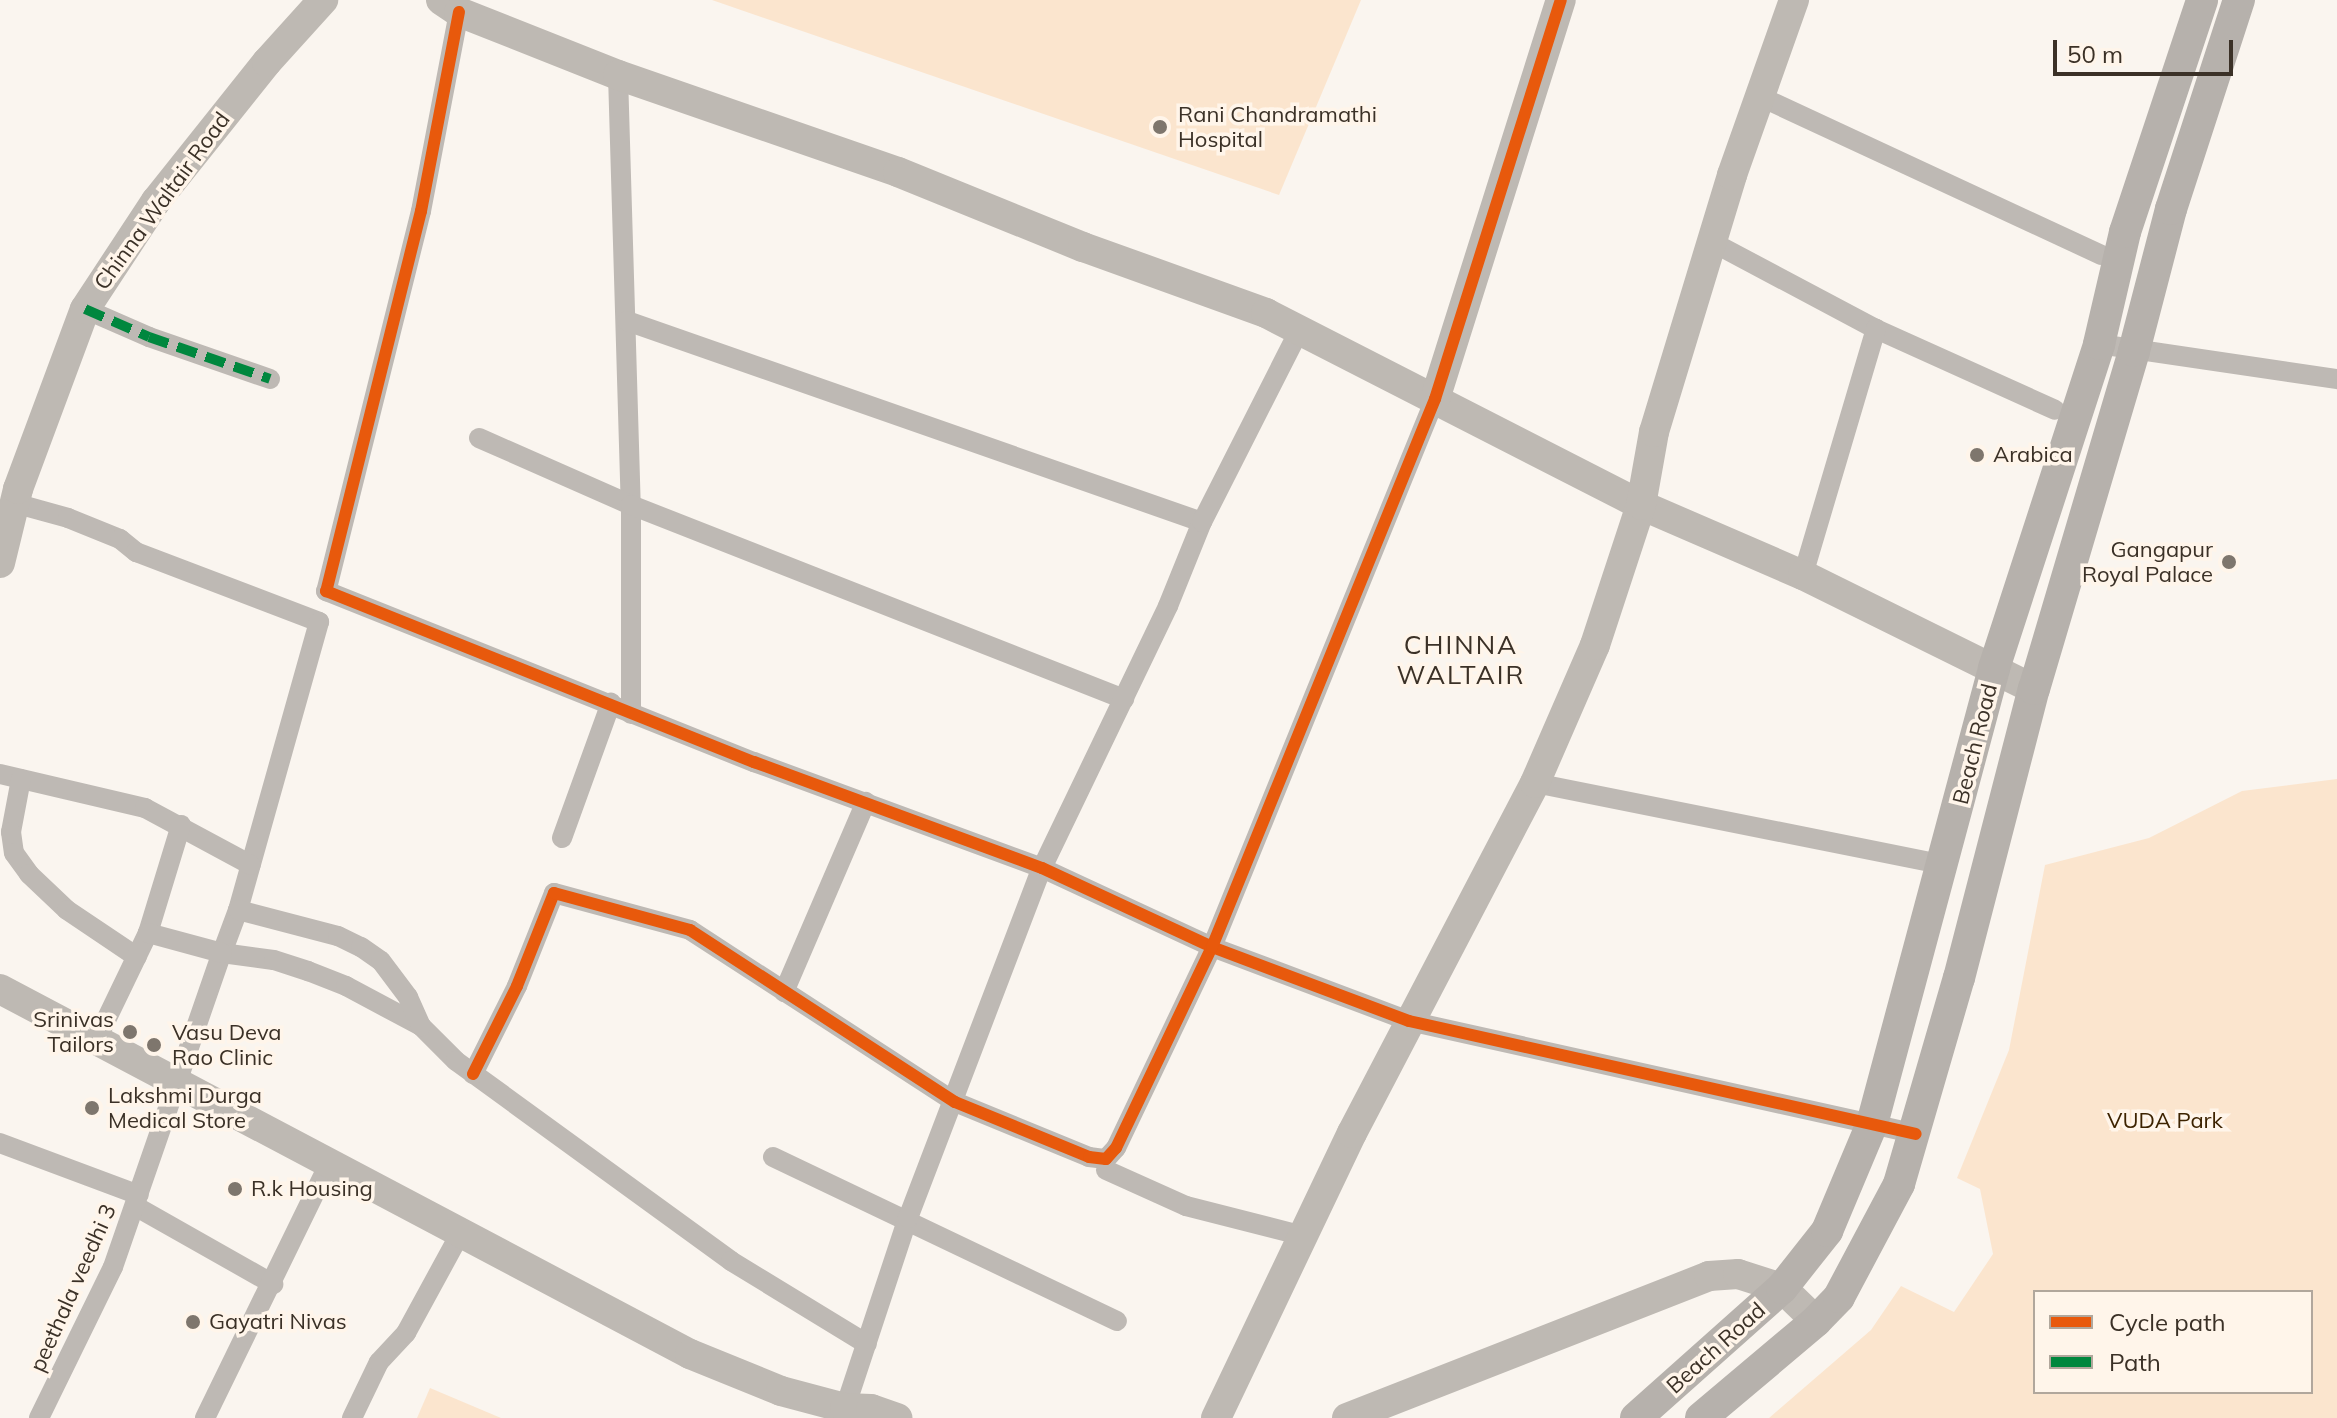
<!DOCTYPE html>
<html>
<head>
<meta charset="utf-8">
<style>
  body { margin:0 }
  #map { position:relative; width:2337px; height:1418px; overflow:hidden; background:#faf5ef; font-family:Mulish,sans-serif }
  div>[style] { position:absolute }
  .green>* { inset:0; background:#fbe5ce }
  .street>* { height:20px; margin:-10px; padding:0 10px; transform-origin:10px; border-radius:10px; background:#beb9b4 }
  .secondary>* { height:30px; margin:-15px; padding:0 15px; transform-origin:15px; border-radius:15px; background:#beb9b3 }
  .primary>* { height:32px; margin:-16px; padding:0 16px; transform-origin:16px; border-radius:16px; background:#b6b1ac }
  .quiet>* { height:10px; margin-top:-5px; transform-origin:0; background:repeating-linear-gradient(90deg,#00873e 0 20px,transparent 0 30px) }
  .cycleway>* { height:12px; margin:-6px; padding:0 6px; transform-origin:6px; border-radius:6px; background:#e8590c }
  .dots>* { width:22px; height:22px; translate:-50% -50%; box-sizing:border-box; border:4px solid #fff5ea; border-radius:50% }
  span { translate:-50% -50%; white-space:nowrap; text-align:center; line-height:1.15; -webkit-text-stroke:7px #fff5ea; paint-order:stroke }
  .poi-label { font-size:22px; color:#3b3127 }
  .left { translate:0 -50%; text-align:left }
  .right { translate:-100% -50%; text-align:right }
  .street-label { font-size:22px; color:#3b3127 }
  .park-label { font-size:22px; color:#3d2300 }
  .quarter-label { font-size:26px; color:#3b3127; letter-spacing:2px }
  .legend { position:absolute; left:2033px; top:1290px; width:280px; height:104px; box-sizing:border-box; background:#fff5ea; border:2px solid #b1a79c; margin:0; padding:10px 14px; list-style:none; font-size:24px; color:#3b3127 }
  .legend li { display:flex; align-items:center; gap:16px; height:40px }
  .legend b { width:40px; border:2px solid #b1a79c }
  .scale { position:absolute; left:2053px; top:40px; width:180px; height:36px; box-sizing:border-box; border:4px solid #3b3127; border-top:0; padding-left:10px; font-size:24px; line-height:28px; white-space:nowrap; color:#3b3127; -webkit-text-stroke:6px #fff5ea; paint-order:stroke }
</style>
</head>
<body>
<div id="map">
  <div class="green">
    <i style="clip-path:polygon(712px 0,1361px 0,1279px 195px)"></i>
    <i style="clip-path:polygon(evenodd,2337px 779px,2337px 1418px,1769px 1418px,1871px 1330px,1901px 1286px,1954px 1312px,1993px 1254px,1980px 1189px,1957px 1178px,2009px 1050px,2045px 865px,2149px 838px,2242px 791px,2337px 779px,2035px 1292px,2311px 1292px,2311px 1392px,2035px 1392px,2035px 1292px)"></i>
    <i style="clip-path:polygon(430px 1388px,501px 1418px,417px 1418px)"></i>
  </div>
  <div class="street">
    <i style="left:459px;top:12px;width:203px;rotate:100.8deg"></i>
    <i style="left:421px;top:211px;width:392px;rotate:104deg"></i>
    <i style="left:326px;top:591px;width:461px;rotate:21.8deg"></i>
    <i style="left:754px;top:762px;width:307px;rotate:20.2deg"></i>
    <i style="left:1042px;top:868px;width:187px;rotate:24.9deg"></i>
    <i style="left:1212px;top:947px;width:210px;rotate:20.6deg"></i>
    <i style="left:1409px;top:1021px;width:519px;rotate:12.56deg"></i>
    <i style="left:618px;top:75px;width:430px;rotate:88.3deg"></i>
    <i style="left:631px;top:505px;width:209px;rotate:90deg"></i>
    <i style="left:1761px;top:97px;width:375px;rotate:24.9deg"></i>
    <i style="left:1714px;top:243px;width:183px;rotate:28deg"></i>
    <i style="left:1876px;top:329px;width:196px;rotate:24.3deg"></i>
    <i style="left:85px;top:309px;width:70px;rotate:23.6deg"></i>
    <i style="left:149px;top:337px;width:128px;rotate:19.1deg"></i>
    <i style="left:627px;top:321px;width:609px;rotate:19.27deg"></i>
    <i style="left:2099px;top:344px;width:241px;rotate:8.4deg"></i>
    <i style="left:479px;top:438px;width:166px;rotate:23.8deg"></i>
    <i style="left:631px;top:505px;width:530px;rotate:21.48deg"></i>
    <i style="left:14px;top:503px;width:56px;rotate:15.5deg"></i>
    <i style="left:68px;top:518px;width:56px;rotate:22deg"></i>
    <i style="left:120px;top:539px;width:21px;rotate:39deg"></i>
    <i style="left:136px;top:552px;width:196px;rotate:20.9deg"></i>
    <i style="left:319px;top:622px;width:299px;rotate:105.7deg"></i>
    <i style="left:238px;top:910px;width:46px;rotate:110.4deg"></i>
    <i style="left:222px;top:953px;width:52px;rotate:7.7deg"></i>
    <i style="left:274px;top:960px;width:36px;rotate:18deg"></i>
    <i style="left:308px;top:971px;width:41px;rotate:21.5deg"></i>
    <i style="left:346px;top:986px;width:85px;rotate:28.1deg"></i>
    <i style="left:421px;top:1026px;width:49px;rotate:45deg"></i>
    <i style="left:456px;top:1061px;width:340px;rotate:36deg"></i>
    <i style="left:731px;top:1261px;width:159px;rotate:31.4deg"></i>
    <i style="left:1803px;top:575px;width:257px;rotate:-73.5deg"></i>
    <i style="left:0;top:774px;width:149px;rotate:13.2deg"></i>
    <i style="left:145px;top:808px;width:120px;rotate:28.3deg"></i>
    <i style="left:21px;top:779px;width:54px;rotate:100.7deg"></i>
    <i style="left:11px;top:832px;width:21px;rotate:82deg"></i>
    <i style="left:14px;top:853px;width:26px;rotate:54deg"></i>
    <i style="left:29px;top:874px;width:52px;rotate:43.5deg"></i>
    <i style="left:67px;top:910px;width:84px;rotate:33.9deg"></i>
    <i style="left:1535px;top:783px;width:417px;rotate:11.3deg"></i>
    <i style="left:562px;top:838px;width:144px;rotate:-70.1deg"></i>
    <i style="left:238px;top:910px;width:103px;rotate:14.6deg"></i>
    <i style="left:338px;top:936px;width:25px;rotate:26deg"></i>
    <i style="left:361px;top:947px;width:24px;rotate:35deg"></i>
    <i style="left:381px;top:961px;width:45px;rotate:53.1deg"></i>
    <i style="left:408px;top:997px;width:32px;rotate:66deg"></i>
    <i style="left:784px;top:992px;width:207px;rotate:-66.7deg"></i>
    <i style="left:95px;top:1043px;width:122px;rotate:-64.3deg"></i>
    <i style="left:148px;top:933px;width:113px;rotate:-73deg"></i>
    <i style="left:473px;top:1074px;width:98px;rotate:-63.4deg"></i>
    <i style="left:517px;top:986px;width:100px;rotate:-68.3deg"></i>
    <i style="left:554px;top:893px;width:141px;rotate:15.2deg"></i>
    <i style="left:690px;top:930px;width:316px;rotate:33deg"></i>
    <i style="left:955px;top:1102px;width:145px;rotate:22.3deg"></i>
    <i style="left:1089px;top:1157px;width:17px;rotate:7deg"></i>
    <i style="left:1106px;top:1159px;width:15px;rotate:-48deg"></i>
    <i style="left:1116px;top:1148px;width:223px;rotate:-64.5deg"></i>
    <i style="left:1212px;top:947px;width:592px;rotate:-67.86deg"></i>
    <i style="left:0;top:1143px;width:148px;rotate:20.5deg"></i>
    <i style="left:773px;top:1157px;width:381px;rotate:25.5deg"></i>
    <i style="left:1106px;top:1170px;width:88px;rotate:24.2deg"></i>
    <i style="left:1186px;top:1206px;width:122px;rotate:14.3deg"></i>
    <i style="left:135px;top:1206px;width:159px;rotate:29.5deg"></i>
    <i style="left:845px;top:1408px;width:200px;rotate:-71.7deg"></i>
    <i style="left:908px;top:1218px;width:375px;rotate:-69.1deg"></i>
    <i style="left:1042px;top:868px;width:291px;rotate:-64.3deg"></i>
    <i style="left:1168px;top:606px;width:91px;rotate:-68deg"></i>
    <i style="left:1202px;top:522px;width:216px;rotate:-63.1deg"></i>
    <i style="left:39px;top:1418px;width:168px;rotate:-63.9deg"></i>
    <i style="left:113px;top:1267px;width:332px;rotate:-70.9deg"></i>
    <i style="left:222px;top:953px;width:77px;rotate:-164.9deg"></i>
    <i style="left:205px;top:1418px;width:285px;rotate:-64deg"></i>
    <i style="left:352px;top:1418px;width:62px;rotate:-64.3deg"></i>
    <i style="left:379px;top:1362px;width:40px;rotate:-47deg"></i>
    <i style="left:406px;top:1333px;width:113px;rotate:-61.4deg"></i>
  </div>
  <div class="secondary">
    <i style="left:441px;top:0;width:22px;rotate:34deg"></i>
    <i style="left:459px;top:12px;width:171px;rotate:21.6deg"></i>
    <i style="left:618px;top:75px;width:296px;rotate:19.1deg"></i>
    <i style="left:898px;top:172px;width:200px;rotate:22.1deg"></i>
    <i style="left:1083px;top:247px;width:195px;rotate:19.8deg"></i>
    <i style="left:1266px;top:313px;width:421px;rotate:27.1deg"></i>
    <i style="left:1641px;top:505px;width:176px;rotate:23.4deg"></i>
    <i style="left:1803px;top:575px;width:258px;rotate:26.3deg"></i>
    <i style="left:1435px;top:399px;width:418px;rotate:-72.5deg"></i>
    <i style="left:0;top:563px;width:76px;rotate:-76.3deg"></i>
    <i style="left:18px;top:489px;width:192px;rotate:-69.6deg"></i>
    <i style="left:85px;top:309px;width:129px;rotate:-56.7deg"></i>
    <i style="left:156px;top:201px;width:178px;rotate:-51.4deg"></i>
    <i style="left:267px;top:62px;width:84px;rotate:-47.9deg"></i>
    <i style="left:0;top:989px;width:781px;rotate:27.88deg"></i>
    <i style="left:690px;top:1354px;width:98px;rotate:22.1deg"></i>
    <i style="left:781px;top:1391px;width:66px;rotate:14.9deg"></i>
    <i style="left:845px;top:1408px;width:26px;rotate:2deg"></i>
    <i style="left:871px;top:1409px;width:28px;rotate:19deg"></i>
    <i style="left:1216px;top:1418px;width:316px;rotate:-64.5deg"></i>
    <i style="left:1352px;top:1133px;width:395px;rotate:-62.4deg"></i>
    <i style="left:1535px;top:783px;width:150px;rotate:-66.5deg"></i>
    <i style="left:1595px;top:645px;width:147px;rotate:-71.8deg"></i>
    <i style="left:1641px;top:505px;width:74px;rotate:-79.9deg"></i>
    <i style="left:1654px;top:432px;width:269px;rotate:-73.1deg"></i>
    <i style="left:1732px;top:175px;width:186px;rotate:-70.5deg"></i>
    <i style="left:1347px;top:1418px;width:389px;rotate:-21.4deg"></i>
    <i style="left:1709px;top:1276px;width:29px;rotate:-4deg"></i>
    <i style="left:1738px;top:1274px;width:46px;rotate:17.7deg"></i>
    <i style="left:1782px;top:1288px;width:47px;rotate:44.1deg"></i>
  </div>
  <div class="primary">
    <i style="left:1636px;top:1418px;width:195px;rotate:-41.7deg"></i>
    <i style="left:1782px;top:1288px;width:73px;rotate:-51.7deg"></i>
    <i style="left:1827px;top:1231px;width:116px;rotate:-67.2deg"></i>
    <i style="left:1872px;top:1124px;width:472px;rotate:-75deg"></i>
    <i style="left:1994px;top:668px;width:341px;rotate:-72deg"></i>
    <i style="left:2099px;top:344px;width:115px;rotate:-76.9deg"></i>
    <i style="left:2125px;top:232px;width:244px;rotate:-71.6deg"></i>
    <i style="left:1701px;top:1418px;width:150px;rotate:-40.1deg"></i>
    <i style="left:1816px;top:1321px;width:33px;rotate:-46deg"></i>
    <i style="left:1839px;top:1297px;width:128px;rotate:-62deg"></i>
    <i style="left:1899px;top:1184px;width:215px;rotate:-73.8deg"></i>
    <i style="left:1959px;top:978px;width:299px;rotate:-75.5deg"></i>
    <i style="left:2034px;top:689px;width:352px;rotate:-73.5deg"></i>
    <i style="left:2134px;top:351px;width:147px;rotate:-75.4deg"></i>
    <i style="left:2171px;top:209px;width:220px;rotate:-72deg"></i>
  </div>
  <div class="quiet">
    <i style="left:85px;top:309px;width:70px;rotate:23.6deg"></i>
    <i style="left:149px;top:337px;width:128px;rotate:19.1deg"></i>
  </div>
  <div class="cycleway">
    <i style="left:459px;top:12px;width:203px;rotate:100.8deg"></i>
    <i style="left:421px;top:211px;width:392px;rotate:104deg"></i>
    <i style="left:326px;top:591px;width:461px;rotate:21.8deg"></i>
    <i style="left:754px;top:762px;width:307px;rotate:20.2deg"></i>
    <i style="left:1042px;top:868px;width:187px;rotate:24.9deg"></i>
    <i style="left:1212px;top:947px;width:210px;rotate:20.6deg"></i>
    <i style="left:1409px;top:1021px;width:519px;rotate:12.56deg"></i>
    <i style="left:473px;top:1074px;width:98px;rotate:-63.4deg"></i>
    <i style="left:517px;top:986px;width:100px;rotate:-68.3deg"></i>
    <i style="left:554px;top:893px;width:141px;rotate:15.2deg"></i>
    <i style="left:690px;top:930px;width:316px;rotate:33deg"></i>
    <i style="left:955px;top:1102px;width:145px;rotate:22.3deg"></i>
    <i style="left:1089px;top:1157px;width:17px;rotate:7deg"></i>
    <i style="left:1106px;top:1159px;width:15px;rotate:-48deg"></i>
    <i style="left:1116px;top:1148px;width:223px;rotate:-64.5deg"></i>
    <i style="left:1212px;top:947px;width:592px;rotate:-67.86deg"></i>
    <i style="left:1435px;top:399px;width:418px;rotate:-72.5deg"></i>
  </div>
  <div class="dots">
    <i style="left:1160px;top:127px;background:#7e766d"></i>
    <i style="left:1977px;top:455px;background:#7e766d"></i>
    <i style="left:2229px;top:562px;background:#7e766d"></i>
    <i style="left:130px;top:1032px;background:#7e766d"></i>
    <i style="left:154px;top:1045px;background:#7e766d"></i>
    <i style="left:92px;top:1108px;background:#7e766d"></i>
    <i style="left:235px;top:1189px;background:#7e766d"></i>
    <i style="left:193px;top:1322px;background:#7e766d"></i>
  </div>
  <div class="poi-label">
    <span class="left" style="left:1178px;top:127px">Rani Chandramathi<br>Hospital</span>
    <span class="left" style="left:1993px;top:455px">Arabica</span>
    <span class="right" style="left:2213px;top:562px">Gangapur<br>Royal Palace</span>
    <span class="right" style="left:114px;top:1032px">Srinivas<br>Tailors</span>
    <span class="left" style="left:172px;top:1045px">Vasu Deva<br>Rao Clinic</span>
    <span class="left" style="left:108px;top:1108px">Lakshmi Durga<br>Medical Store</span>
    <span class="left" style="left:251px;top:1189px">R.k Housing</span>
    <span class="left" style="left:209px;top:1322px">Gayatri Nivas</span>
  </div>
  <div class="street-label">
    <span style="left:162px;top:201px;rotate:-54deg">Chinna Waltair Road</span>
    <span style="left:1975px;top:744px;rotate:-76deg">Beach Road</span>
    <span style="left:73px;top:1288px;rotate:-66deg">peethala veedhi 3</span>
    <span style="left:1716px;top:1348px;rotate:-42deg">Beach Road</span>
  </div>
  <div class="park-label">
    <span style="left:2165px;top:1121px">VUDA Park</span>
  </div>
  <div class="quarter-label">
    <span style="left:1461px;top:660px">CHINNA<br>WALTAIR</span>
  </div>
  <ul class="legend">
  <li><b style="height:10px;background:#e8590c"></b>Cycle path</li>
  <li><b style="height:10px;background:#00873e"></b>Path</li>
  </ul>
  <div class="scale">50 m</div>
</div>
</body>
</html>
